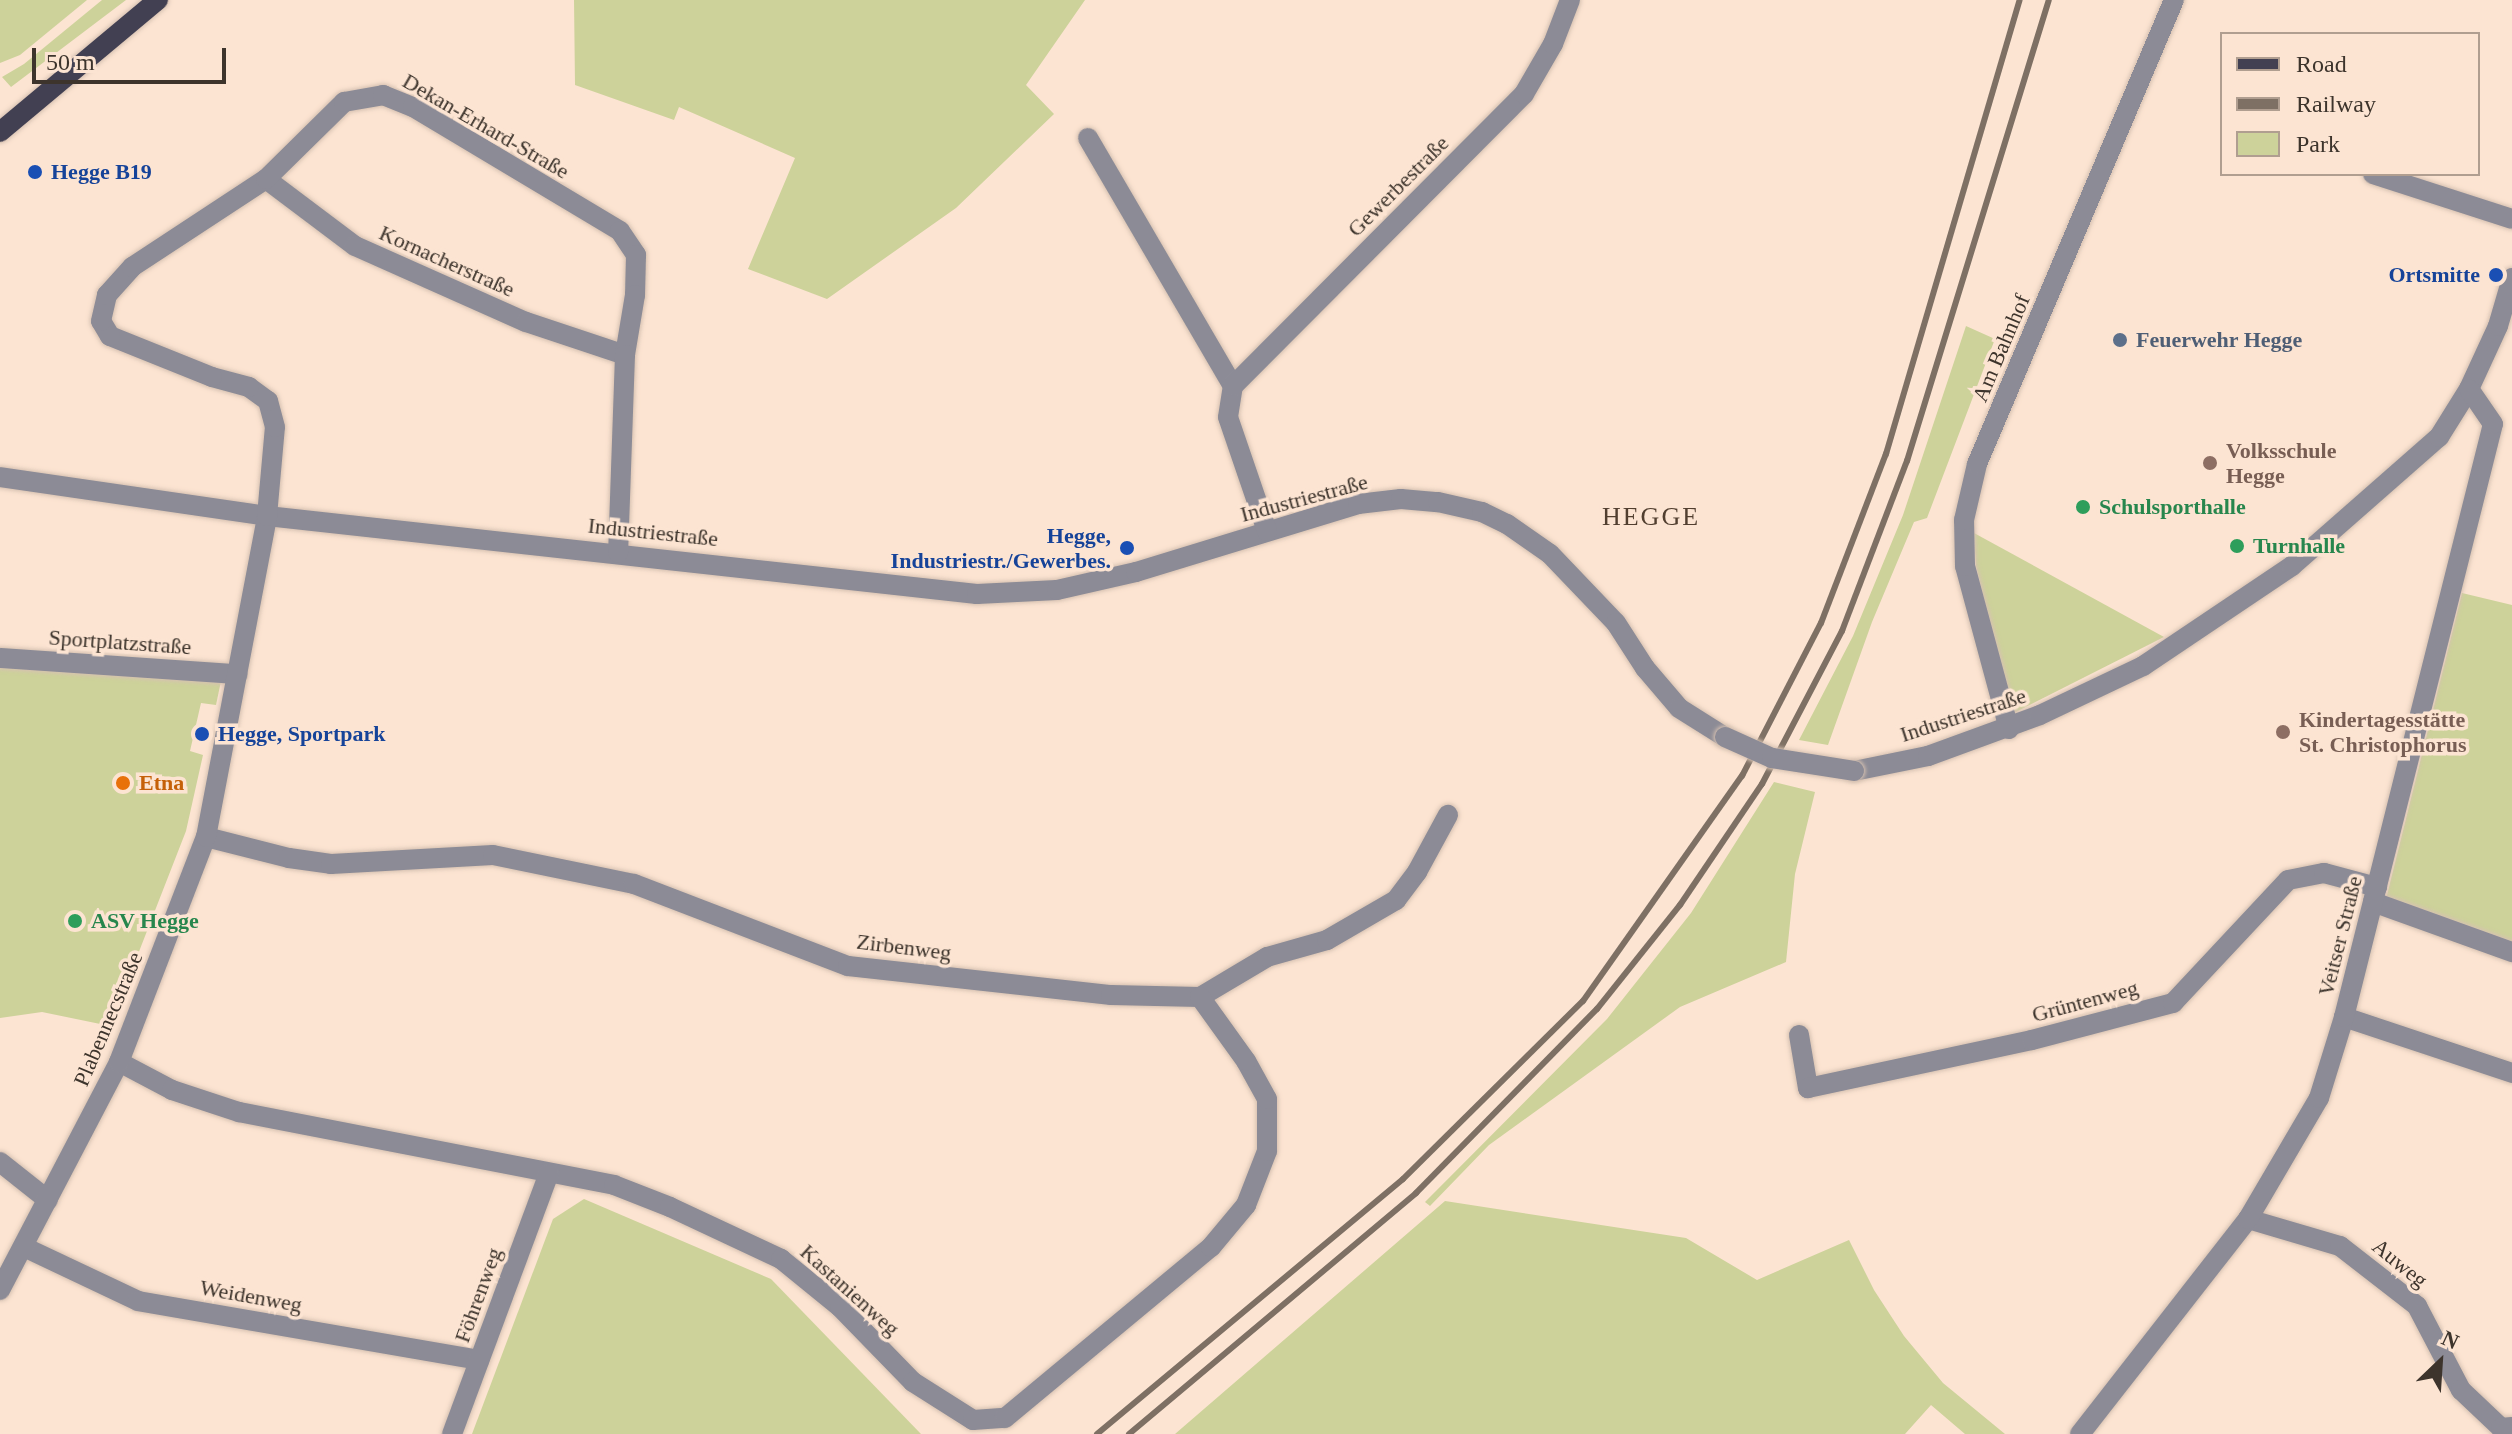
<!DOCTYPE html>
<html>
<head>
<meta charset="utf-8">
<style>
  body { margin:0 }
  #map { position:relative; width:2512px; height:1434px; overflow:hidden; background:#fce4d2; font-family:Georgia,serif }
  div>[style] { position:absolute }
  .green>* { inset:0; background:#cdd29a }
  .roads { filter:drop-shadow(0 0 2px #d6c1b1) drop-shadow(0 0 2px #d6c1b1) }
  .minor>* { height:20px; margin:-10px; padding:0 10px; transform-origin:10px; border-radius:10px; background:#8c8b96 }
  .major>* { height:20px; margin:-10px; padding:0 10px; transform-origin:10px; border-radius:10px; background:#424052 }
  .rail>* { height:6px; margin:-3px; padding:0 3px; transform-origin:3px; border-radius:3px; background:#7e7064 }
  .bridges { filter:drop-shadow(0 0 2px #d6c1b1) drop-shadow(0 0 2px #d6c1b1) }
  .minor-bridge>* { height:20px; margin:-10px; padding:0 10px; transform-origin:10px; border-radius:10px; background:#8c8b96 }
  .dots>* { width:22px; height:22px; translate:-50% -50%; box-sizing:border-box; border:4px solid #fce4d2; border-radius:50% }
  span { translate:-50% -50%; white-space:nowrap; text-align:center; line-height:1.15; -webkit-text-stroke:7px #fce4d2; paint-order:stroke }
  .street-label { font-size:22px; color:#3d342c }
  .transit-label { font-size:22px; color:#164399; font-weight:700 }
  .left { translate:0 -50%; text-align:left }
  .right { translate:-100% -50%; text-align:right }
  .service-label { font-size:22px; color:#4e5e75; font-weight:700 }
  .education-label { font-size:22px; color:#785e54; font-weight:700 }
  .leisure-label { font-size:22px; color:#27864d; font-weight:700 }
  .food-label { font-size:22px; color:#c56008; font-weight:700 }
  .quarter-label { font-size:26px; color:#513e2f; letter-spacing:2px }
  .legend { position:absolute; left:2220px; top:32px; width:260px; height:144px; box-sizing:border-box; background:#fce4d2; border:2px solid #b09e90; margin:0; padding:10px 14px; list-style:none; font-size:24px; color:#3d342c }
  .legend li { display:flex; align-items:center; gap:16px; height:40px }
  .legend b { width:40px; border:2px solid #b09e90 }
  .north { position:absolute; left:2400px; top:1322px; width:80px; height:80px; -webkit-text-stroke:6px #fce4d2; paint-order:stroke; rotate:25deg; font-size:22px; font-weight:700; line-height:32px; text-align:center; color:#3d342c }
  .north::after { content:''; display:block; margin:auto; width:28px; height:36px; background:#3d342c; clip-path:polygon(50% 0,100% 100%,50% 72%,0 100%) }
  .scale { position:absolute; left:32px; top:48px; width:194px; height:36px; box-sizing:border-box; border:4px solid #3d342c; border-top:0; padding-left:10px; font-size:24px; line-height:28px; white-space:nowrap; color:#3d342c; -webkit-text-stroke:6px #fce4d2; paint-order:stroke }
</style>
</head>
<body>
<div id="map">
  <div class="green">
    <i style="clip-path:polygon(0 0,87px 0,20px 55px,0 63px)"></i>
    <i style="clip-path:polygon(102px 0,126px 0,11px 87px,2px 77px,24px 64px)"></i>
    <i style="clip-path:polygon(574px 0,1085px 0,1026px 85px,1054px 114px,956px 208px,827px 299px,748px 269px,795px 158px,679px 107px,674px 120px,575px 85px)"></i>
    <i style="clip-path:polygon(1966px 326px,1995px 339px,1927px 518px,1914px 522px,1872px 622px,1828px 745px,1799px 740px,1853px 636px,1903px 515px)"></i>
    <i style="clip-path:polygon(1974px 533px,2164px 637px,2012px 714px,1976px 566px)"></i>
    <i style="clip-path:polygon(2462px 593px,2512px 605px,2512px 945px,2386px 899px)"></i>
    <i style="clip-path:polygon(0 662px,221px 681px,216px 705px,201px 703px,190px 751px,203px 755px,186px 831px,110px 1026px,42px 1012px,0 1018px)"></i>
    <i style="clip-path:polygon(1774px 782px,1815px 792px,1795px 874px,1786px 962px,1680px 1007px,1489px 1145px,1430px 1206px,1425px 1202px,1607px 1019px,1691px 913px)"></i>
    <i style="clip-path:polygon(584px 1199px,771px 1279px,921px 1434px,472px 1434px,553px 1219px)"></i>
    <i style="clip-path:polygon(1445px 1201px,1686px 1238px,1757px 1280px,1849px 1240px,1874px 1290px,1904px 1336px,1943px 1383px,2005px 1434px,1965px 1434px,1931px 1405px,1905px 1434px,1175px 1434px)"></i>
  </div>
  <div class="roads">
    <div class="minor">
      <i style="left:1088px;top:138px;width:287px;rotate:59.7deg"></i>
      <i style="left:2373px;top:174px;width:146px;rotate:17.9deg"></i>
      <i style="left:266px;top:179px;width:111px;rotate:37deg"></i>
      <i style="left:355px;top:246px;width:187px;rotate:24deg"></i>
      <i style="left:526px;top:322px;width:104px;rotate:18.4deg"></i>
      <i style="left:0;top:477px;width:270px;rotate:8.3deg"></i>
      <i style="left:267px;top:516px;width:714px;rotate:6.27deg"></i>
      <i style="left:977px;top:594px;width:80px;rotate:-2.9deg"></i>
      <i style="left:1057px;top:590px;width:81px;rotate:-12.8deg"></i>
      <i style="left:1136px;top:572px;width:232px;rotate:-17deg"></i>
      <i style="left:1358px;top:504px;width:43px;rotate:-6.6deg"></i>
      <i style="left:1401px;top:499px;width:37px;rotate:5deg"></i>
      <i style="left:1438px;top:502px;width:45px;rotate:12.8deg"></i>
      <i style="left:1482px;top:512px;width:28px;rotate:26deg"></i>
      <i style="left:1507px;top:524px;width:52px;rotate:34.9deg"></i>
      <i style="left:1550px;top:554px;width:95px;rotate:46.3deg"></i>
      <i style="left:1616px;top:623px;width:54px;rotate:57.2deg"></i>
      <i style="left:1645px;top:668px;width:52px;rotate:49.6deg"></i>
      <i style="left:1679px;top:708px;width:54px;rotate:32.2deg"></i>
      <i style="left:1267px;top:531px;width:120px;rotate:-108.9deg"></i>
      <i style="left:1228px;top:417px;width:31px;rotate:-81deg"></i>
      <i style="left:1233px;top:386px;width:412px;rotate:-45.1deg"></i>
      <i style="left:1524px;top:94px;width:58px;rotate:-59.9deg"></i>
      <i style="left:1553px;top:44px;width:47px;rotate:-68.9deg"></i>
      <i style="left:0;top:658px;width:238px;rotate:3.9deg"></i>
      <i style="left:2009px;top:729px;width:169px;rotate:-105.1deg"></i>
      <i style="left:1965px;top:566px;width:46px;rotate:-91.2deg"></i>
      <i style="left:1964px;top:520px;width:57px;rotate:-76.9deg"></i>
      <i style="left:1977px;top:464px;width:504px;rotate:-67deg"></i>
      <i style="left:1854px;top:771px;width:76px;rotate:-11.5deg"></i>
      <i style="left:1928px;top:756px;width:119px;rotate:-20.1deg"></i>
      <i style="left:2040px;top:715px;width:114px;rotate:-25.4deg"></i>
      <i style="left:2143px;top:666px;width:179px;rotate:-33.9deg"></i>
      <i style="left:2292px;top:566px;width:196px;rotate:-41.3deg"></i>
      <i style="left:2439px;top:437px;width:57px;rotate:-58deg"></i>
      <i style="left:2469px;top:389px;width:69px;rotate:-65.3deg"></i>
      <i style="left:2498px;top:326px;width:50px;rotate:-73.7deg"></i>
      <i style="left:206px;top:837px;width:86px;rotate:14.2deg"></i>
      <i style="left:289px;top:858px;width:42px;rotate:8.1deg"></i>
      <i style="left:331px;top:864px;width:162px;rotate:-3.2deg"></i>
      <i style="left:493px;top:855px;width:144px;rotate:11.6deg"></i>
      <i style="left:634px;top:884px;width:229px;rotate:21deg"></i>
      <i style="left:848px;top:966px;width:265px;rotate:6.3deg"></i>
      <i style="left:1111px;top:995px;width:89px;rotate:1.3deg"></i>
      <i style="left:1200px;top:997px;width:78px;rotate:-30.8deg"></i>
      <i style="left:1267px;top:957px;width:62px;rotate:-15.8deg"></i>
      <i style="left:1327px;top:940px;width:80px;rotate:-30.1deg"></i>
      <i style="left:1396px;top:900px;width:35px;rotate:-53deg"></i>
      <i style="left:1417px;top:872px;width:65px;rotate:-61.5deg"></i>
      <i style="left:2373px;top:902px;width:148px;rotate:19.8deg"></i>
      <i style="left:2344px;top:1017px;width:177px;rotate:18.4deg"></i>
      <i style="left:1799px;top:1035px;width:54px;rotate:80.4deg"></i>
      <i style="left:1808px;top:1088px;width:229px;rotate:-12.1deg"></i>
      <i style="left:2032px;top:1040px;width:146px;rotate:-14.7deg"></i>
      <i style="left:2173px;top:1003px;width:168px;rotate:-46.9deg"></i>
      <i style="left:2288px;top:880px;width:37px;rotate:-11deg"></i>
      <i style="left:2324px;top:873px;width:55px;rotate:14.8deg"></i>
      <i style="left:119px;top:1062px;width:60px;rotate:27.8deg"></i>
      <i style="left:172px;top:1090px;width:71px;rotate:18.2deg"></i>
      <i style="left:239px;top:1112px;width:382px;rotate:11deg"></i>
      <i style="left:614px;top:1185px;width:60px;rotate:21.4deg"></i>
      <i style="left:670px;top:1207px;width:123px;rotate:25.1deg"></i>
      <i style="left:781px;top:1259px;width:76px;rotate:39.1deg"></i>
      <i style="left:840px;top:1307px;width:105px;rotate:45.8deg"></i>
      <i style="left:913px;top:1382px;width:71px;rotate:32.3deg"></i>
      <i style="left:973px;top:1420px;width:32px;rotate:-4deg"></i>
      <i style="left:1005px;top:1418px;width:268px;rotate:-39.7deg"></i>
      <i style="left:1211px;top:1247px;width:55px;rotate:-50.2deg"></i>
      <i style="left:1246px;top:1205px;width:58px;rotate:-68.7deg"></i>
      <i style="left:1267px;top:1151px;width:52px;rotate:-90deg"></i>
      <i style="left:1267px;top:1099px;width:43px;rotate:-118.9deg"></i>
      <i style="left:1246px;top:1061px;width:79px;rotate:-125.7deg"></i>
      <i style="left:0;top:1162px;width:61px;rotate:38.4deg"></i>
      <i style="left:2248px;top:1219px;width:96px;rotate:16.4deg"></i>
      <i style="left:2340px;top:1246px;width:98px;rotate:37.9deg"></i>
      <i style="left:2417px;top:1306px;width:95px;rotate:62.4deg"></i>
      <i style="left:2461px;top:1390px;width:55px;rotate:43.5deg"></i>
      <i style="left:2501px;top:1428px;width:11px;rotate:-5deg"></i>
      <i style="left:24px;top:1247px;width:126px;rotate:25.3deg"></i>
      <i style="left:138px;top:1301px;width:346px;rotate:9.8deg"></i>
      <i style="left:0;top:1290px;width:257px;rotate:-62.4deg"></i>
      <i style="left:119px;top:1062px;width:241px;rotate:-68.9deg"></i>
      <i style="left:206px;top:837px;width:327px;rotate:-79.2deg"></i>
      <i style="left:267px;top:516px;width:89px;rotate:-84.9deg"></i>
      <i style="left:275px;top:427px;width:27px;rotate:-105deg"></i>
      <i style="left:268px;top:401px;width:24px;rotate:-144deg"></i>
      <i style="left:249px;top:387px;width:38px;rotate:-165deg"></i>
      <i style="left:212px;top:377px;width:110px;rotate:-158.1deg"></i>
      <i style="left:110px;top:336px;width:17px;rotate:-121deg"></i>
      <i style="left:101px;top:321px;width:27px;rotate:-77deg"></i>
      <i style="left:107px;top:295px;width:38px;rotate:-48deg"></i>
      <i style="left:132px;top:267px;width:160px;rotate:-33.3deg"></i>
      <i style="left:266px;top:179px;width:110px;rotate:-44.6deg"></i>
      <i style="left:344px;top:102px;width:40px;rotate:-10deg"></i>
      <i style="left:383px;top:95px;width:32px;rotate:22deg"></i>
      <i style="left:413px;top:107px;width:241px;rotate:30.9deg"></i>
      <i style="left:620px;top:231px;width:29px;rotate:56deg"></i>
      <i style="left:636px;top:255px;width:40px;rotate:91.4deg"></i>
      <i style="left:635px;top:295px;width:61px;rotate:99.5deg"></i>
      <i style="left:625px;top:355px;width:198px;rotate:92deg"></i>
      <i style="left:452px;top:1434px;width:278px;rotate:-69.6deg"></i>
      <i style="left:2080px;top:1434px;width:273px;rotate:-52deg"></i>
      <i style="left:2248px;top:1219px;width:140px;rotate:-59.6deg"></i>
      <i style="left:2319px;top:1098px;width:85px;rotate:-72.8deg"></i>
      <i style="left:2344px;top:1017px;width:611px;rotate:-75.9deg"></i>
      <i style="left:2493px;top:424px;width:42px;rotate:-124.4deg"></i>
    </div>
    <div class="major">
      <i style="left:0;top:132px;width:206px;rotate:-39.9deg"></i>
    </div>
  </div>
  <div class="rail">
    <i style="left:1097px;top:1434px;width:398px;rotate:-39.8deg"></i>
    <i style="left:1403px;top:1179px;width:253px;rotate:-44.7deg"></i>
    <i style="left:1583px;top:1001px;width:276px;rotate:-54.8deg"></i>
    <i style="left:1742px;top:776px;width:172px;rotate:-62.7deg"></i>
    <i style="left:1821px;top:623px;width:181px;rotate:-69deg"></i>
    <i style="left:1886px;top:454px;width:473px;rotate:-73.6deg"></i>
    <i style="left:1129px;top:1434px;width:375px;rotate:-40deg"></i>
    <i style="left:1416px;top:1193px;width:258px;rotate:-45.5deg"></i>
    <i style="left:1597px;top:1009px;width:133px;rotate:-51.4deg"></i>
    <i style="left:1680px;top:905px;width:146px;rotate:-55.9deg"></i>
    <i style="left:1762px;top:784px;width:173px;rotate:-62.4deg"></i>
    <i style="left:1842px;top:631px;width:182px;rotate:-69.1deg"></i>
    <i style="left:1907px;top:461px;width:482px;rotate:-72.9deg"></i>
  </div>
  <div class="bridges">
    <div class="minor-bridge">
      <i style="left:1725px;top:737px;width:51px;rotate:24.1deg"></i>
      <i style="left:1772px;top:758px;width:83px;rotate:9deg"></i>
    </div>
  </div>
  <div class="dots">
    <i style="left:35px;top:172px;background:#1a4fb4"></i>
    <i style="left:2496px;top:275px;background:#1a4fb4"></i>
    <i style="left:2120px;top:340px;background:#5c6f8a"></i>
    <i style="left:2210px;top:463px;background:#8d6e63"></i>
    <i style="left:2083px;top:507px;background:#2e9e5b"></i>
    <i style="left:2237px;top:546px;background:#2e9e5b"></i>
    <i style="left:1127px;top:548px;background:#1a4fb4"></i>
    <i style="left:2283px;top:732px;background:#8d6e63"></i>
    <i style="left:202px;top:734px;background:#1a4fb4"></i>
    <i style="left:123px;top:783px;background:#e8710a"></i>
    <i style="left:75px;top:921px;background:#2e9e5b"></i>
  </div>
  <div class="street-label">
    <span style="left:486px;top:126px;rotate:30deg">Dekan-Erhard-Straße</span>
    <span style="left:1398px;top:186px;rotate:-45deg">Gewerbestraße</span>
    <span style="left:447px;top:261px;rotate:24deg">Kornacherstraße</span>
    <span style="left:2001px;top:348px;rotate:-67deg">Am Bahnhof</span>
    <span style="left:1304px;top:498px;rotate:-15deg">Industriestraße</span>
    <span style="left:653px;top:532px;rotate:6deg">Industriestraße</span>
    <span style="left:120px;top:642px;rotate:4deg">Sportplatzstraße</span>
    <span style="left:1963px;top:715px;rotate:-18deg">Industriestraße</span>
    <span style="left:2340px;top:936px;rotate:-76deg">Veitser Straße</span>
    <span style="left:904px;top:947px;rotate:7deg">Zirbenweg</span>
    <span style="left:2085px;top:1001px;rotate:-15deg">Grüntenweg</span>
    <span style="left:108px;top:1019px;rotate:-67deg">Plabennecstraße</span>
    <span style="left:2400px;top:1263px;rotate:39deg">Auweg</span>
    <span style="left:850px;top:1290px;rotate:42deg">Kastanienweg</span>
    <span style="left:478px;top:1295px;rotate:-70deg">Föhrenweg</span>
    <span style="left:251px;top:1296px;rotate:10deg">Weidenweg</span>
  </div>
  <div class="transit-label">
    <span class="left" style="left:51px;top:172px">Hegge B19</span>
    <span class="right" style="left:2480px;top:275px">Ortsmitte</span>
    <span class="right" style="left:1111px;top:548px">Hegge,<br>Industriestr./Gewerbes.</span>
    <span class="left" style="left:218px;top:734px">Hegge, Sportpark</span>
  </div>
  <div class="service-label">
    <span class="left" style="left:2136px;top:340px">Feuerwehr Hegge</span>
  </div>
  <div class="education-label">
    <span class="left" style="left:2226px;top:463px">Volksschule<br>Hegge</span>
    <span class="left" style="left:2299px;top:732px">Kindertagesstätte<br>St. Christophorus</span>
  </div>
  <div class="leisure-label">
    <span class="left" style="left:2099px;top:507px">Schulsporthalle</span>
    <span class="left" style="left:2253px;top:546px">Turnhalle</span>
    <span class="left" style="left:91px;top:921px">ASV Hegge</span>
  </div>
  <div class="food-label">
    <span class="left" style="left:139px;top:783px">Etna</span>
  </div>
  <div class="quarter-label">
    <span style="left:1651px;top:517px">HEGGE</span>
  </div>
  <ul class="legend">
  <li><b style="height:10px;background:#424052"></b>Road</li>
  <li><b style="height:10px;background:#7e7064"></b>Railway</li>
  <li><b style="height:22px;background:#cdd29a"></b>Park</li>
  </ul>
  <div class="north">N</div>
  <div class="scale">50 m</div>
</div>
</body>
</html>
